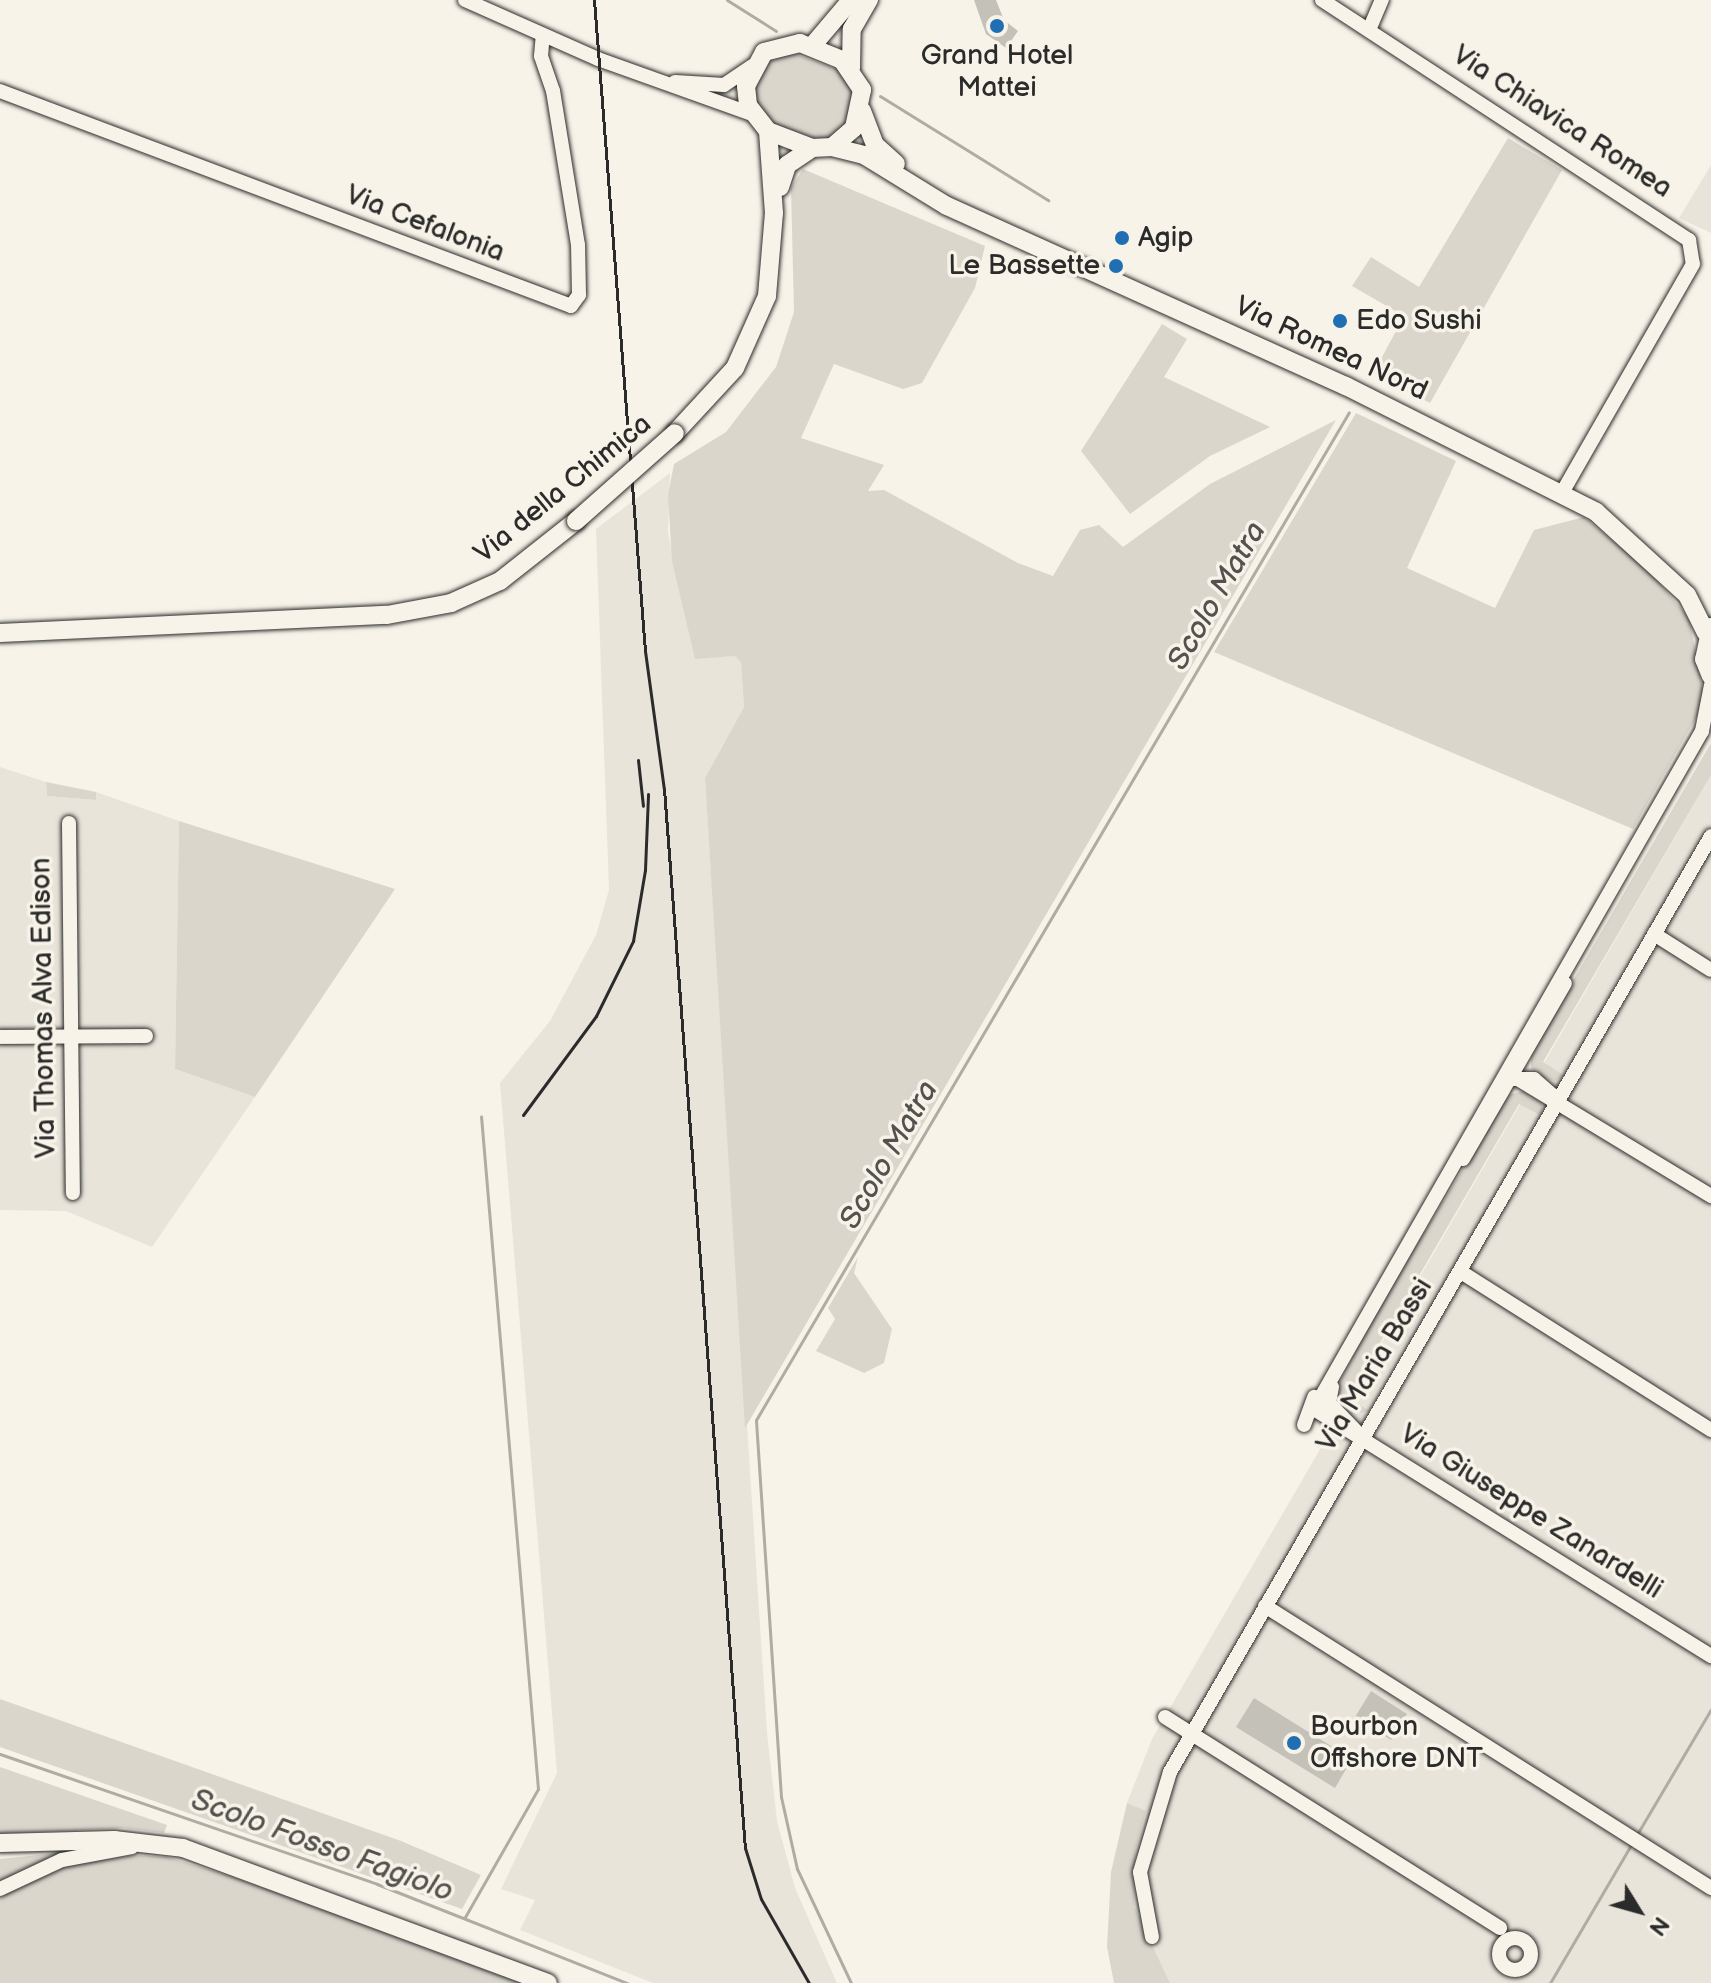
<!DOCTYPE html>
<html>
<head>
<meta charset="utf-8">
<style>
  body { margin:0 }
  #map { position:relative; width:1711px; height:1983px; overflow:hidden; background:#f7f3e8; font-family:"Balsamiq Sans",sans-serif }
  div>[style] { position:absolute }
  .built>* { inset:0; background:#e8e4da }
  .green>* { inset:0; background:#dad6cc }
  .stream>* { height:3px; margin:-1.5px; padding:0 1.5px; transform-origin:1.5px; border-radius:1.5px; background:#afaca4 }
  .building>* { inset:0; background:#c4c1b9 }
  .roads { filter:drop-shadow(0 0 2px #2b2b2b) drop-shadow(0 0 2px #2b2b2b) }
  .minor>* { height:14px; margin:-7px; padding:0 7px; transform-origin:7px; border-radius:7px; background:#f7f3e8 }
  .minor>.ring { margin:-7px; padding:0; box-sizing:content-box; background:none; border:14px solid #f7f3e8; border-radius:50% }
  .major>* { height:18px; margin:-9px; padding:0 9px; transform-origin:9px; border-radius:9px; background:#f7f3e8 }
  .rail>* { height:3px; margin:-1.5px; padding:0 1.5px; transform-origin:1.5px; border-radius:1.5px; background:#2b2b2b }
  .bridges { filter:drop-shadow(0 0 2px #2b2b2b) drop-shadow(0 0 2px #2b2b2b) }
  .major-bridge>* { height:18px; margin:-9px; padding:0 9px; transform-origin:9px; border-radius:9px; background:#f7f3e8 }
  .dots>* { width:22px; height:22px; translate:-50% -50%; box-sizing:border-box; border:4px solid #f7f3e8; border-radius:50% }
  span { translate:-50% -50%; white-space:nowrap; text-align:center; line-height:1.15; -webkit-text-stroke:7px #f7f3e8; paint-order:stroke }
  .poi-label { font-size:28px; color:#2b2b2b }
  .left { translate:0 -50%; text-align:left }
  .right { translate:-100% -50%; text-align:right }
  .street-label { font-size:28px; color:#2b2b2b }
  .water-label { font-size:30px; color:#53524f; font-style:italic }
  .north { position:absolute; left:1599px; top:1871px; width:80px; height:80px; -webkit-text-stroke:6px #f7f3e8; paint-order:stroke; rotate:127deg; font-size:22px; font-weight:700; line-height:32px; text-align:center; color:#2b2b2b }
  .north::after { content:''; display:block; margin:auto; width:28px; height:36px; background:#2b2b2b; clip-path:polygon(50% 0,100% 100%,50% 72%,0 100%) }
</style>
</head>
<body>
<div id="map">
  <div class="built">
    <i style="clip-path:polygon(1711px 165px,1711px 233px,1679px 218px)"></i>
    <i style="clip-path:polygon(670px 473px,668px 533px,695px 658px,735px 656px,741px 661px,744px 707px,705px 778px,767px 1733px,777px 1821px,795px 1888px,837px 1983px,653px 1983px,520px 1930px,535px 1900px,501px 1889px,557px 1773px,500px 1083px,550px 1021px,596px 935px,609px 890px,596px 529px)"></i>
    <i style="clip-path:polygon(0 767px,46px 782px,47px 796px,96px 800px,96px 792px,179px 821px,175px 1069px,255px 1097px,152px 1247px,66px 1211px,0 1210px)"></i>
    <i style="clip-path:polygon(1711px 775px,1711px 1983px,1170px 1983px,1134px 1906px,1135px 1851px,1146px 1812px,1127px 1803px,1152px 1739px)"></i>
  </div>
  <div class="green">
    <i style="clip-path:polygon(790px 52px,846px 73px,855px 87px,844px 131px,821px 142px,778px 130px,760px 115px,753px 87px,763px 66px)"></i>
    <i style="clip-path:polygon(1508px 138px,1562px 170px,1430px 403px,1373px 374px,1404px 316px,1352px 286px,1371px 257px,1419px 287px)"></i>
    <i style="clip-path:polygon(803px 169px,985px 246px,975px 288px,922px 383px,903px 389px,834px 364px,801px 438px,884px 465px,868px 491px,884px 490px,1018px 563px,1053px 576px,1080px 530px,1099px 525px,1123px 547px,1210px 484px,1336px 420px,745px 1428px,705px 778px,744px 707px,741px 662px,735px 656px,695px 659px,672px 561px,668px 495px,674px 464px,726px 432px,776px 367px,794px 312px,791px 188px)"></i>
    <i style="clip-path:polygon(1162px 324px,1187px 339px,1164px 377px,1270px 427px,1210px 456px,1130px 514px,1081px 451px)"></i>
    <i style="clip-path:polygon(1356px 413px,1456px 461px,1407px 568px,1495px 608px,1534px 530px,1584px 517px,1648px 570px,1689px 618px,1705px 702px,1633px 829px,1214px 652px)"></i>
    <i style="clip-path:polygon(1711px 743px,1711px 775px,1543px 1062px,1565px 1076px,1555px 1081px,1539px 1077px,1531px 1068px,1531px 1053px)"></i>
    <i style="clip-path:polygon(46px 782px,96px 792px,96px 800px,47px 796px)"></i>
    <i style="clip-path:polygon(179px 821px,395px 889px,255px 1097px,175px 1069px)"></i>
    <i style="clip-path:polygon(1523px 1091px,1542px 1103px,1542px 1116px,1519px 1104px,1348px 1398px,1370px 1411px,1349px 1415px,1335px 1403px,1336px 1389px,1380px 1305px,1508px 1095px)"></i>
    <i style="clip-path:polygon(858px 1257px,854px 1273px,892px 1329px,884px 1363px,864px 1373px,816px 1351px,835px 1319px,828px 1308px)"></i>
    <i style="clip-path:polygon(0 1699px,401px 1841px,481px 1875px,462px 1909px,0 1747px)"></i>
    <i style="clip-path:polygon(0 1767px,167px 1825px,164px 1833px,123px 1828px,0 1834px)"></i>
    <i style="clip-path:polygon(1127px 1803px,1146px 1811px,1135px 1852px,1134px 1906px,1170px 1983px,1114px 1983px,1107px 1947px,1111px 1872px)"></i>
    <i style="clip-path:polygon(68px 1852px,0 1886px,0 1859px)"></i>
    <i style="clip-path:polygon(134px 1855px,167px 1857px,230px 1876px,531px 1983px,0 1983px,0 1897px,60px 1867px)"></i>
  </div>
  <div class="stream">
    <i style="left:727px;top:0;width:58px;rotate:32.3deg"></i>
    <i style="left:880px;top:96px;width:198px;rotate:31.8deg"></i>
    <i style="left:0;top:1754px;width:399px;rotate:19deg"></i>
    <i style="left:377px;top:1884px;width:269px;rotate:21.6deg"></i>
    <i style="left:1636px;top:1836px;width:147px;rotate:-59.4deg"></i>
    <i style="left:465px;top:1917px;width:147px;rotate:-60.3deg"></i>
    <i style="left:538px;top:1789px;width:675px;rotate:-94.84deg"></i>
    <i style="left:851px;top:1983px;width:126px;rotate:-115.3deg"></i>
    <i style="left:797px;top:1869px;width:74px;rotate:-102.5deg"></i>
    <i style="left:781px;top:1797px;width:378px;rotate:-93.8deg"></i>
    <i style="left:756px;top:1420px;width:1169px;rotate:-59.53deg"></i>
    <i style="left:1550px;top:1983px;width:162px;rotate:-59.6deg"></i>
  </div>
  <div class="building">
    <i style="clip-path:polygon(974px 0,996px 0,1004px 20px,1018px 31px,1006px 48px,986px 34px)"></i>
    <i style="clip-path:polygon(1371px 1691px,1407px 1714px,1391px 1740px,1355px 1717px)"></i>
    <i style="clip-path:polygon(1254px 1698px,1352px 1759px,1335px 1788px,1236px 1727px)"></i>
  </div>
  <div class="roads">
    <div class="minor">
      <i style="left:465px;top:0;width:145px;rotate:23.9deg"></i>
      <i style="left:598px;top:59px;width:164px;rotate:19.7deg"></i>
      <i style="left:1322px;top:0;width:439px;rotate:33.2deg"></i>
      <i style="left:1689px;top:240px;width:24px;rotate:81deg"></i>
      <i style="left:1693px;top:264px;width:264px;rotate:119.8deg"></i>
      <i style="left:1369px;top:30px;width:33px;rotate:-67deg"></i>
      <i style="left:675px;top:82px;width:49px;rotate:3.5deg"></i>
      <i style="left:724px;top:85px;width:34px;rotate:-34deg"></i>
      <i style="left:0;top:91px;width:610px;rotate:20.63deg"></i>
      <i style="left:571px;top:306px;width:14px;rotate:-54deg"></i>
      <i style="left:579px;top:295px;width:50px;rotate:-91.1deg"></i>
      <i style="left:578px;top:245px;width:156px;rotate:-99.2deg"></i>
      <i style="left:553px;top:91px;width:37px;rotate:-109deg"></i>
      <i style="left:541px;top:56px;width:21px;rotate:-85deg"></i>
      <i style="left:1711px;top:685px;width:47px;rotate:101.1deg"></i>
      <i style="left:1702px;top:731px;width:781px;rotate:119.78deg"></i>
      <i style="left:1314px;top:1409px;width:468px;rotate:31.9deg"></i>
      <i style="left:69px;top:823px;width:370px;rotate:89.4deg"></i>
      <i style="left:1654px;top:934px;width:67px;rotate:32.3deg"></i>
      <i style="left:0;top:1037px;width:146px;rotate:-0.4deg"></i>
      <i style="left:1513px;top:1076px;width:232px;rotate:31.2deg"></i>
      <i style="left:1508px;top:1079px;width:26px"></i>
      <i style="left:1534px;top:1079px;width:32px;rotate:41deg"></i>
      <i style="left:1463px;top:1159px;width:203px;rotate:-59.9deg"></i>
      <i style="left:1461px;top:1272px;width:296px;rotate:32.3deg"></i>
      <i style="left:1332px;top:1387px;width:16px;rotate:101deg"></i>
      <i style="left:1329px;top:1403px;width:46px;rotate:45.9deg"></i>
      <i style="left:1304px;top:1425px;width:30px;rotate:-70deg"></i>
      <i style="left:1265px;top:1606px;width:528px;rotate:32.3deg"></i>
      <i style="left:1165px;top:1717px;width:396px;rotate:32.2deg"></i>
      <i style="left:0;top:1889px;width:68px;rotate:-25.1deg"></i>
      <i style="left:62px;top:1860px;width:71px;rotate:-10.5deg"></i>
      <i style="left:1152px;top:1937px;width:66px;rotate:-100.5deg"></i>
      <i style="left:1140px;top:1872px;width:104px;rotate:-73.3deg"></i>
      <i style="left:1170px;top:1772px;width:1081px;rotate:-59.97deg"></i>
      <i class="ring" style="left:1499px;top:1938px;width:18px;height:18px"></i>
    </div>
    <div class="major">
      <i style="left:800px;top:43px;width:45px;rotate:22deg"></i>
      <i style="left:842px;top:60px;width:36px;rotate:56deg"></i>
      <i style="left:862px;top:90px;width:39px;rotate:102deg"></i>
      <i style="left:854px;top:128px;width:29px;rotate:139deg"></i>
      <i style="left:832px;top:147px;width:20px;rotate:177deg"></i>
      <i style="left:812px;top:148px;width:47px;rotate:-158.9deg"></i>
      <i style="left:768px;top:131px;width:33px;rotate:-128deg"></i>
      <i style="left:748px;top:105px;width:19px;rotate:-96deg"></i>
      <i style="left:746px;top:86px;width:38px;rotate:-62deg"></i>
      <i style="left:764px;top:52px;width:37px;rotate:-14deg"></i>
      <i style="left:813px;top:45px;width:59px;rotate:-49.8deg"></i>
      <i style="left:851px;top:68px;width:39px;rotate:-89deg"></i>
      <i style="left:852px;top:29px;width:34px;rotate:-60deg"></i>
      <i style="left:862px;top:111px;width:36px;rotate:69deg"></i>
      <i style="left:875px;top:145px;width:28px;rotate:42deg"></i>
      <i style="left:832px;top:147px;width:33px;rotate:14deg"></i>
      <i style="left:864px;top:155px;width:97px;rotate:31.6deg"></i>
      <i style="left:947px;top:206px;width:438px;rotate:24.3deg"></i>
      <i style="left:1346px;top:386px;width:280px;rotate:26.7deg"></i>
      <i style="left:1596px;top:512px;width:123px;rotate:42.4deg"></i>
      <i style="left:1687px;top:595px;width:42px;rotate:63.4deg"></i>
      <i style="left:780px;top:187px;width:23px;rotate:-72deg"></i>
      <i style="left:787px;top:165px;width:30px;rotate:-34deg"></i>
      <i style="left:675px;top:433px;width:88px;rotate:-47.3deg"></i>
      <i style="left:735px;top:368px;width:79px;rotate:-66deg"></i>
      <i style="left:767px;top:296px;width:83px;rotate:-85.2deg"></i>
      <i style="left:774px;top:213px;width:82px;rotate:-94.2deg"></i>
      <i style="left:1711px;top:627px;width:33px;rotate:102deg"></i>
      <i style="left:1704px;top:659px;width:18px;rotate:68deg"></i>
      <i style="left:0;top:633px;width:387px;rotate:-2.7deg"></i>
      <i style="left:387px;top:615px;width:65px;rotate:-10.6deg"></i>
      <i style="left:451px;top:603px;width:54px;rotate:-24.2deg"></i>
      <i style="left:500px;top:581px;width:97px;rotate:-38.3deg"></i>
      <i style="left:0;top:1843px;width:114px;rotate:-1.5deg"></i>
      <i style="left:114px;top:1840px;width:69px;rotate:6.6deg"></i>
      <i style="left:183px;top:1848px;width:389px;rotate:20.3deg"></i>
    </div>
  </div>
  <div class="rail">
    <i style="left:594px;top:0;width:653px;rotate:85.52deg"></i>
    <i style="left:645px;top:651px;width:139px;rotate:82.2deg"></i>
    <i style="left:664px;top:789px;width:1062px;rotate:85.63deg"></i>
    <i style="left:745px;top:1848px;width:53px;rotate:72.6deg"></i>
    <i style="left:761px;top:1899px;width:97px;rotate:60.3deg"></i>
    <i style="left:638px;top:760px;width:46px;rotate:83.8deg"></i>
    <i style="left:523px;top:1115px;width:123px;rotate:-53.6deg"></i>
    <i style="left:596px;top:1016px;width:84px;rotate:-63.7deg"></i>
    <i style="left:633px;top:941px;width:72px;rotate:-80.4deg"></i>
    <i style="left:645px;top:870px;width:76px;rotate:-87.7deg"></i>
  </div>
  <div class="bridges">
    <div class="major-bridge">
      <i style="left:576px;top:521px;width:132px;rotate:-41.6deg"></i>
    </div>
  </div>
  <div class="dots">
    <i style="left:997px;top:26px;background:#1f6fb2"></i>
    <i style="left:1122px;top:238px;background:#1f6fb2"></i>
    <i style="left:1116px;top:266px;background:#1f6fb2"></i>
    <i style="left:1340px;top:321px;background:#1f6fb2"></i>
    <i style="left:1294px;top:1743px;background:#1f6fb2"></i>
  </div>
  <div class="poi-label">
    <span style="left:997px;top:72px">Grand Hotel<br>Mattei</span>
    <span class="left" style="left:1138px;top:238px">Agip</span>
    <span class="right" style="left:1100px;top:266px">Le Bassette</span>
    <span class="left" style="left:1356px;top:321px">Edo Sushi</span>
    <span class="left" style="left:1310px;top:1743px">Bourbon<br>Offshore DNT</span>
  </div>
  <div class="street-label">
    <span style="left:1562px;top:122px;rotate:33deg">Via Chiavica Romea</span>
    <span style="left:425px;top:224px;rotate:21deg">Via Cefalonia</span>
    <span style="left:1331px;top:349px;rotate:25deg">Via Romea Nord</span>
    <span style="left:563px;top:489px;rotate:-39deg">Via della Chimica</span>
    <span style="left:44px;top:1008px;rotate:-91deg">Via Thomas Alva Edison</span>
    <span style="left:1375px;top:1365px;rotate:-59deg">Via Maria Bassi</span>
    <span style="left:1531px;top:1512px;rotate:32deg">Via Giuseppe Zanardelli</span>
  </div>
  <div class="water-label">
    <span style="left:1217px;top:596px;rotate:-60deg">Scolo Matra</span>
    <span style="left:889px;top:1155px;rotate:-60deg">Scolo Matra</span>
    <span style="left:322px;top:1846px;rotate:20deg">Scolo Fosso Fagiolo</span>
  </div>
  <div class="north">N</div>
</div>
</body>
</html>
